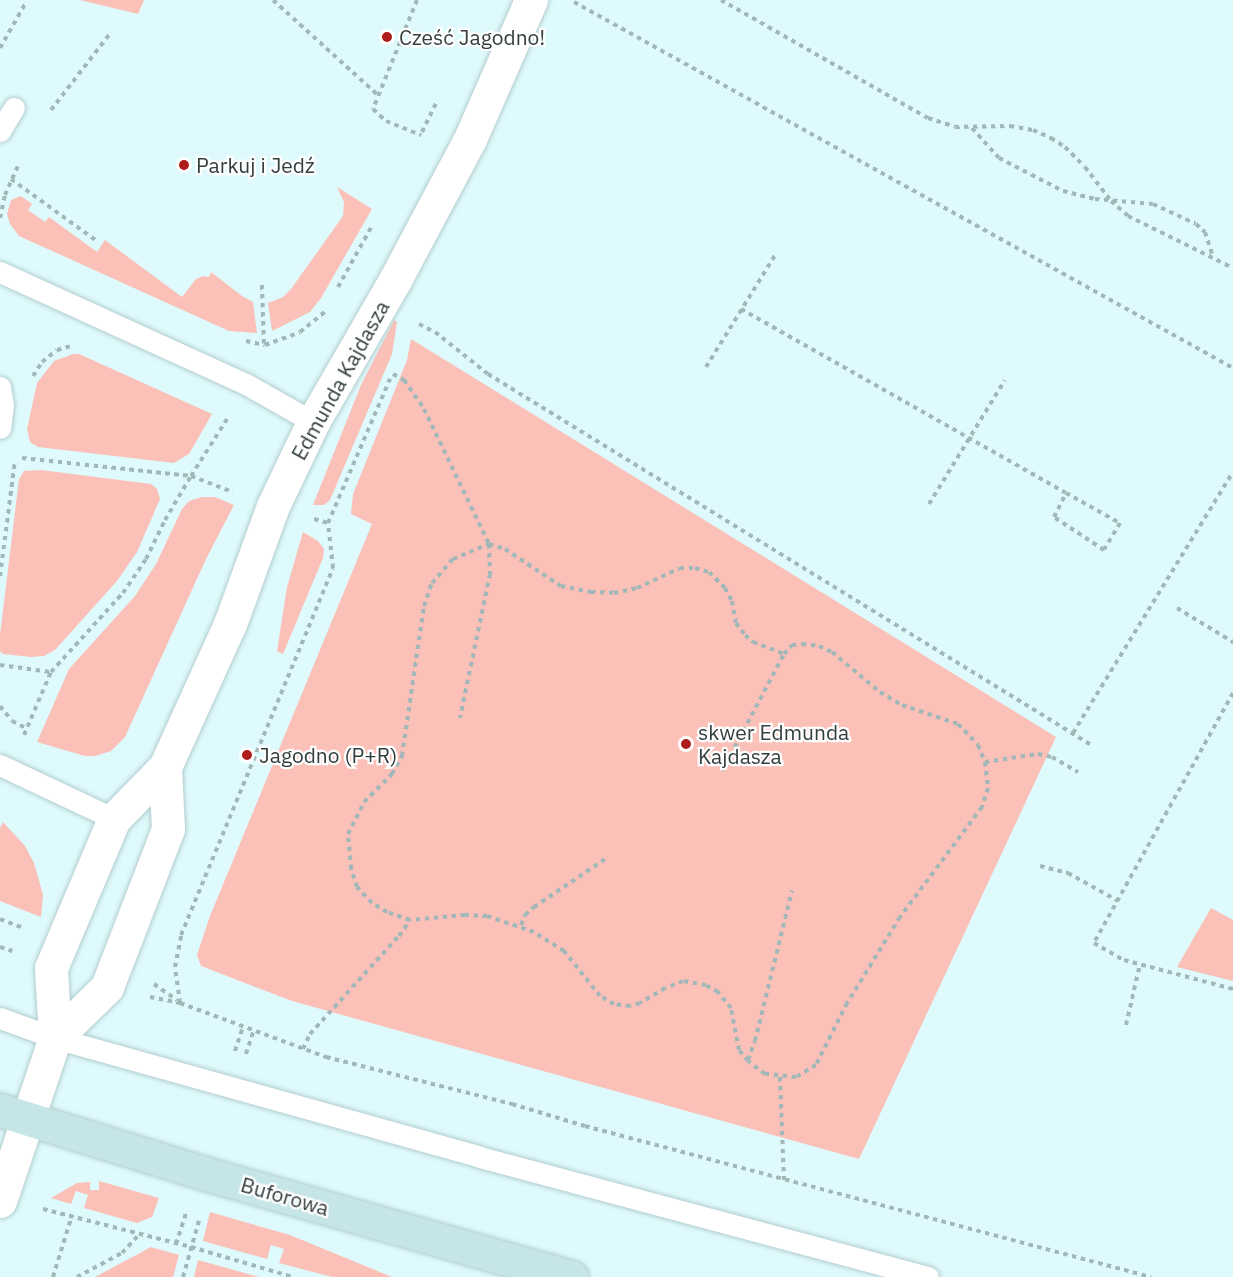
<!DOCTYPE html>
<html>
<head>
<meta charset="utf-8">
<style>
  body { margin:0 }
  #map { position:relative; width:1233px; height:1277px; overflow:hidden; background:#dffafc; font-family:"IBM Plex Sans",sans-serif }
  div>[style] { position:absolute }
  .green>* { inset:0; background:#fbc0b7 }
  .path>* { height:4px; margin-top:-2px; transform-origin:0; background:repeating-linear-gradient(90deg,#a2b7b8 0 4.5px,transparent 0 9px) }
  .roads { filter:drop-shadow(0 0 2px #b3cdcf) drop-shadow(0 0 2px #b3cdcf) }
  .lane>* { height:21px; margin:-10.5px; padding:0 10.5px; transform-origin:10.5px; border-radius:10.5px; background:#fff }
  .street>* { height:33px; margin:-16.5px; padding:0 16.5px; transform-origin:16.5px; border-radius:16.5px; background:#fff }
  .secondary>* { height:33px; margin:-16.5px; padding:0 16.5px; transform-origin:16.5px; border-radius:16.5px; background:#c6e5e7 }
  .dots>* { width:16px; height:16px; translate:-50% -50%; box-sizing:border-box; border:3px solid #fff; border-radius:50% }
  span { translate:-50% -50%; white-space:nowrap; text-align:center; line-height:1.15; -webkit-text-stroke:4.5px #fff; paint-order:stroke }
  .poi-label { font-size:21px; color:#333e3e }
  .left { translate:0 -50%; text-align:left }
  .street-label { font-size:21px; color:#333e3e }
</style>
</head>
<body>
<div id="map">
  <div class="green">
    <i style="clip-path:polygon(80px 0,144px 0,138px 14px)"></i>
    <i style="clip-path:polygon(337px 187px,372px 209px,321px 298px,310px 312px,272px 331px,268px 303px,283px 297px,291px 289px,343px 216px,344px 202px)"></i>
    <i style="clip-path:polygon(21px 196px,32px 204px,28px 210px,45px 222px,49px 217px,97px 252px,105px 240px,182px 297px,196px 279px,203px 276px,209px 277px,211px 272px,242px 296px,253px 302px,257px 333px,229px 331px,19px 236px,10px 224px,7px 214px,11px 200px)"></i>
    <i style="clip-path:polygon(394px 320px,397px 322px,392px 354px,330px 500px,324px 505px,313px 505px,361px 385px)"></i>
    <i style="clip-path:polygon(411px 339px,1056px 737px,859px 1159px,292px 1001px,201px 966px,197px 955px,210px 916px,372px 524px,351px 514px,353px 494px,407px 360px)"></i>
    <i style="clip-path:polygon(73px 354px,79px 354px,212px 414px,189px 454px,174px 463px,38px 447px,30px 442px,27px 429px,37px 383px,54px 361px)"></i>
    <i style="clip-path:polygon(41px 470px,151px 484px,157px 489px,160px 499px,137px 552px,117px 581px,55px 650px,44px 656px,31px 657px,3px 654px,0 651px,0 635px,19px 479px,24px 471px)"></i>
    <i style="clip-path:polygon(202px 497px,215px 497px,234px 505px,206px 559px,125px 737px,111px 751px,95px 756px,85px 756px,37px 742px,69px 669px,135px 596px,156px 564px,182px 509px,189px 501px)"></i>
    <i style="clip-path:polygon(303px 532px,318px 541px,324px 549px,323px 558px,283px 654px,277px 651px,287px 587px)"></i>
    <i style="clip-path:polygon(3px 822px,25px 846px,34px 863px,43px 895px,41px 917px,0 901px,0 828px)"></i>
    <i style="clip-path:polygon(1211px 908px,1233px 920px,1233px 981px,1177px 967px)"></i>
    <i style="clip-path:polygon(99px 1181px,159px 1198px,152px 1217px,137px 1223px,84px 1208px,88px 1195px,76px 1191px,71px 1204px,51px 1198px,77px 1183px,90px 1182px,90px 1190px,99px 1190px)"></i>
    <i style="clip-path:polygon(210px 1212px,290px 1235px,392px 1277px,332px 1277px,279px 1263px,284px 1249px,271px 1245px,267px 1259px,203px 1241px)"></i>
    <i style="clip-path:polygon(151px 1247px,179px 1255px,173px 1277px,95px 1277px)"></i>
    <i style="clip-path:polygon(198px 1260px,259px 1277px,194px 1277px)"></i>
  </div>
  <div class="path">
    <i style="left:273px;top:0;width:143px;rotate:42.2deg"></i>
    <i style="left:417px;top:0;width:118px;rotate:112deg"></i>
    <i style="left:373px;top:109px;width:18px;rotate:43deg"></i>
    <i style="left:386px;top:121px;width:38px;rotate:22deg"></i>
    <i style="left:721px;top:0;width:238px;rotate:29.7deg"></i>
    <i style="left:928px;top:118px;width:28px;rotate:18deg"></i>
    <i style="left:955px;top:127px;width:55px;rotate:-1deg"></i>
    <i style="left:1010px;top:126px;width:23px;rotate:10deg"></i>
    <i style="left:1033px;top:130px;width:20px;rotate:24deg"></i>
    <i style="left:1051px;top:138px;width:17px;rotate:33deg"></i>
    <i style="left:1065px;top:147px;width:28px;rotate:45deg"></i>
    <i style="left:1085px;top:167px;width:43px;rotate:52.6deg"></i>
    <i style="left:1111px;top:201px;width:23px;rotate:41deg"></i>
    <i style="left:1128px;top:216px;width:117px;rotate:26.3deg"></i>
    <i style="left:574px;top:2px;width:754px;rotate:29.05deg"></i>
    <i style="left:0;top:48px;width:51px;rotate:-60.4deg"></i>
    <i style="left:51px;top:110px;width:95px;rotate:-52.3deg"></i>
    <i style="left:972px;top:128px;width:40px;rotate:48deg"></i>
    <i style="left:999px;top:158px;width:72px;rotate:27.3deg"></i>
    <i style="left:1063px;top:191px;width:33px;rotate:14deg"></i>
    <i style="left:1095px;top:199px;width:58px;rotate:4.9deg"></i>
    <i style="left:1153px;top:204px;width:47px;rotate:24.9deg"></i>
    <i style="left:1196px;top:224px;width:12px;rotate:42deg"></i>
    <i style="left:1205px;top:232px;width:26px;rotate:72deg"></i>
    <i style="left:422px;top:132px;width:32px;rotate:-64deg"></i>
    <i style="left:11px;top:179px;width:107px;rotate:35.9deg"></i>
    <i style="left:0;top:218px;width:24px;rotate:-78deg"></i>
    <i style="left:5px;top:195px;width:35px;rotate:-66deg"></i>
    <i style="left:262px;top:285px;width:60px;rotate:88.1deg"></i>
    <i style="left:338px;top:287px;width:70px;rotate:-60.9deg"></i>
    <i style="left:741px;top:309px;width:373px;rotate:29.5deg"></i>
    <i style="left:1066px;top:493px;width:62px;rotate:29.1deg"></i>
    <i style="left:1120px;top:523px;width:31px;rotate:121deg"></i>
    <i style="left:1104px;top:550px;width:60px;rotate:-146.6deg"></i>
    <i style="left:1054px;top:517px;width:27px;rotate:-63deg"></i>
    <i style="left:419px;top:324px;width:18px;rotate:27deg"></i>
    <i style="left:435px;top:332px;width:68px;rotate:38.4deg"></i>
    <i style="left:488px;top:374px;width:710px;rotate:31.59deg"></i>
    <i style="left:246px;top:341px;width:19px;rotate:12deg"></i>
    <i style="left:265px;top:345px;width:37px;rotate:-20deg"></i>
    <i style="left:300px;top:332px;width:32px;rotate:-39deg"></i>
    <i style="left:706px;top:367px;width:135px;rotate:-58.3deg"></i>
    <i style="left:393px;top:374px;width:13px;rotate:29deg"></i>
    <i style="left:404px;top:380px;width:35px;rotate:55deg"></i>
    <i style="left:424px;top:409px;width:150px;rotate:64.3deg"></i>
    <i style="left:489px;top:544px;width:30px;rotate:88deg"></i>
    <i style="left:490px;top:574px;width:147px;rotate:101.8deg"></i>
    <i style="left:33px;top:376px;width:17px;rotate:-57deg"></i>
    <i style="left:42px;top:362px;width:19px;rotate:-39deg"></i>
    <i style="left:57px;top:350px;width:15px;rotate:-16deg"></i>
    <i style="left:22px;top:458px;width:170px;rotate:6.1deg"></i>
    <i style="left:191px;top:476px;width:71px;rotate:-57.7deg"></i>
    <i style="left:929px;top:504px;width:145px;rotate:-58.5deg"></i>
    <i style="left:314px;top:519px;width:15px;rotate:16deg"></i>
    <i style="left:0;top:576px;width:116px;rotate:-82.6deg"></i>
    <i style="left:1177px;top:608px;width:66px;rotate:31.3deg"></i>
    <i style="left:0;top:665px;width:51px;rotate:7.8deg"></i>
    <i style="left:1233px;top:693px;width:286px;rotate:119.1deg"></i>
    <i style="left:1094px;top:943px;width:34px;rotate:30deg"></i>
    <i style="left:1124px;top:960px;width:113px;rotate:14.9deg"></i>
    <i style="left:0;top:706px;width:19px;rotate:51deg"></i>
    <i style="left:12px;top:721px;width:16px;rotate:27deg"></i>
    <i style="left:1073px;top:733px;width:306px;rotate:-58.5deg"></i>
    <i style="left:24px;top:735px;width:69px;rotate:-66.8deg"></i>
    <i style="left:51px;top:672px;width:107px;rotate:-47.7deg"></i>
    <i style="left:123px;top:593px;width:41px;rotate:-55.9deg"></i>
    <i style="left:146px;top:559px;width:43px;rotate:-64deg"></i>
    <i style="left:165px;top:520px;width:51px;rotate:-59.4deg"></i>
    <i style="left:191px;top:476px;width:45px;rotate:20.9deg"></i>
    <i style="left:985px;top:762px;width:54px;rotate:-8.6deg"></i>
    <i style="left:1038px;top:754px;width:14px;rotate:12deg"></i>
    <i style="left:1052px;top:757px;width:30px;rotate:30deg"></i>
    <i style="left:722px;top:771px;width:132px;rotate:-62.1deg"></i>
    <i style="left:784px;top:654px;width:12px;rotate:-48deg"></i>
    <i style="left:792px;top:645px;width:10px;rotate:-6deg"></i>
    <i style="left:802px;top:644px;width:17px;rotate:7deg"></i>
    <i style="left:819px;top:646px;width:14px;rotate:25deg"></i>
    <i style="left:832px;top:652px;width:62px;rotate:39.8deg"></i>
    <i style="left:880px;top:692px;width:26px;rotate:31deg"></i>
    <i style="left:902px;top:705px;width:59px;rotate:18.7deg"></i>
    <i style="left:958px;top:724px;width:29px;rotate:46deg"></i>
    <i style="left:978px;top:745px;width:18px;rotate:68deg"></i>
    <i style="left:985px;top:762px;width:26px;rotate:83deg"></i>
    <i style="left:988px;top:788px;width:20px;rotate:108deg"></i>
    <i style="left:982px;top:807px;width:137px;rotate:126.7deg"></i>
    <i style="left:900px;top:917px;width:101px;rotate:121.6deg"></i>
    <i style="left:847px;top:1003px;width:69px;rotate:116.6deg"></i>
    <i style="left:816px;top:1065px;width:23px;rotate:149deg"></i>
    <i style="left:796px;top:1077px;width:31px;rotate:-174deg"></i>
    <i style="left:765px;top:1074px;width:21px;rotate:-143deg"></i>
    <i style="left:748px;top:1061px;width:14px;rotate:-129deg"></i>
    <i style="left:739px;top:1050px;width:43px;rotate:-100.8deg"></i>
    <i style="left:731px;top:1008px;width:21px;rotate:-129deg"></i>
    <i style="left:718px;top:992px;width:14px;rotate:-150deg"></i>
    <i style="left:706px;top:985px;width:23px;rotate:-170deg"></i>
    <i style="left:683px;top:981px;width:19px;rotate:159deg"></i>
    <i style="left:665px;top:988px;width:29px;rotate:149deg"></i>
    <i style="left:640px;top:1003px;width:10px;rotate:163deg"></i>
    <i style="left:630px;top:1006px;width:16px;rotate:-173deg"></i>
    <i style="left:614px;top:1004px;width:16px;rotate:-150deg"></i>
    <i style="left:600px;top:996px;width:58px;rotate:-128.7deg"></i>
    <i style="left:564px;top:951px;width:36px;rotate:-148deg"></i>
    <i style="left:534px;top:932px;width:50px;rotate:-161.2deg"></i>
    <i style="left:487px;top:916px;width:22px;rotate:-177deg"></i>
    <i style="left:465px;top:915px;width:55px;rotate:174.8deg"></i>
    <i style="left:410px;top:920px;width:24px;rotate:-161deg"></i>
    <i style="left:387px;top:912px;width:17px;rotate:-149deg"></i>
    <i style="left:372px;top:903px;width:22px;rotate:-133deg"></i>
    <i style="left:357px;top:887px;width:19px;rotate:-108deg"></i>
    <i style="left:351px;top:869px;width:35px;rotate:-95deg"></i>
    <i style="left:348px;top:834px;width:36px;rotate:-63deg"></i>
    <i style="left:364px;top:802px;width:40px;rotate:-45deg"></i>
    <i style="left:392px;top:774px;width:21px;rotate:-61deg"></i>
    <i style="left:402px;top:756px;width:152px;rotate:-81.7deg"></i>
    <i style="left:424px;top:606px;width:24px;rotate:-71deg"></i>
    <i style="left:432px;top:583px;width:32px;rotate:-49deg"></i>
    <i style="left:453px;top:559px;width:39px;rotate:-23deg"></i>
    <i style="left:489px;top:544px;width:17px;rotate:17deg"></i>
    <i style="left:505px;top:549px;width:67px;rotate:33.5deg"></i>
    <i style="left:561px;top:586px;width:31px;rotate:11deg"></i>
    <i style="left:591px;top:592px;width:23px;rotate:2deg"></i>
    <i style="left:614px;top:593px;width:24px;rotate:-12deg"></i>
    <i style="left:637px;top:588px;width:47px;rotate:-24.9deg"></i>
    <i style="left:680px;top:568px;width:15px"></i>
    <i style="left:695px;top:568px;width:15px;rotate:16deg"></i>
    <i style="left:709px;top:572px;width:23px;rotate:45deg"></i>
    <i style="left:725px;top:588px;width:15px;rotate:62deg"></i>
    <i style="left:732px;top:601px;width:22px;rotate:80deg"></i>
    <i style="left:736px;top:623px;width:15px;rotate:53deg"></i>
    <i style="left:745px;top:635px;width:11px;rotate:41deg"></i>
    <i style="left:753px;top:642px;width:33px;rotate:21deg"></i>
    <i style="left:1040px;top:866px;width:29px;rotate:14deg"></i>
    <i style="left:1068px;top:873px;width:57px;rotate:29.2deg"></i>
    <i style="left:0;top:919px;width:26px;rotate:21deg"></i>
    <i style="left:521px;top:925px;width:11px;rotate:-68deg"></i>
    <i style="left:525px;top:915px;width:12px;rotate:-42deg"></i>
    <i style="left:534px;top:907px;width:89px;rotate:-34deg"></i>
    <i style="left:0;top:947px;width:13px;rotate:18deg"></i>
    <i style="left:154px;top:984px;width:28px;rotate:35deg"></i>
    <i style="left:150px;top:997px;width:31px;rotate:11deg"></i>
    <i style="left:180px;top:1003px;width:156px;rotate:20.3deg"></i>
    <i style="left:326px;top:1057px;width:192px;rotate:14.2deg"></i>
    <i style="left:512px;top:1104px;width:76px;rotate:16.8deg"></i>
    <i style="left:585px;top:1126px;width:586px;rotate:14.94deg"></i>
    <i style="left:180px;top:1003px;width:36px;rotate:-98deg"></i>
    <i style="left:175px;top:967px;width:33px;rotate:-79deg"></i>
    <i style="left:181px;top:935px;width:397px;rotate:-67.5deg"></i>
    <i style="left:333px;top:568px;width:45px;rotate:-96.3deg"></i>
    <i style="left:328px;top:523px;width:157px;rotate:-66.7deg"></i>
    <i style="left:1126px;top:1025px;width:63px;rotate:-77.1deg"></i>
    <i style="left:303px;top:1049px;width:17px;rotate:-65deg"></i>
    <i style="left:310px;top:1034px;width:132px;rotate:-47.8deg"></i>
    <i style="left:399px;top:936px;width:19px;rotate:-55deg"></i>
    <i style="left:235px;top:1051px;width:26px;rotate:-72deg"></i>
    <i style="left:246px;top:1054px;width:25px;rotate:-72deg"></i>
    <i style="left:748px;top:1060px;width:20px;rotate:-70deg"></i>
    <i style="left:755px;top:1041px;width:155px;rotate:-76.2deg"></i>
    <i style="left:780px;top:1077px;width:103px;rotate:87.8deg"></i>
    <i style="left:43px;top:1209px;width:153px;rotate:14.4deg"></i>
    <i style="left:191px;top:1247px;width:106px;rotate:16.4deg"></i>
    <i style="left:176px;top:1244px;width:33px;rotate:-72deg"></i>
    <i style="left:53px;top:1277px;width:65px;rotate:-73deg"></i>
    <i style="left:77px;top:1277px;width:51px;rotate:-28.1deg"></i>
    <i style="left:122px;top:1253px;width:26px;rotate:-47deg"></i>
    <i style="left:183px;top:1277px;width:62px;rotate:-74.2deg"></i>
  </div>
  <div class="roads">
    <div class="lane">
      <i style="left:0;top:131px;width:27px;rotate:-59deg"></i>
      <i style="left:0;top:272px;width:270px;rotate:24.5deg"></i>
      <i style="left:246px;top:384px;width:77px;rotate:29.6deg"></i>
      <i style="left:0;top:387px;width:18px;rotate:81deg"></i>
      <i style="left:3px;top:405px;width:23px;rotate:97deg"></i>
      <i style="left:0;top:765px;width:126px;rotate:25.3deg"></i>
      <i style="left:0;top:1018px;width:59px;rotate:20deg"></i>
      <i style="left:55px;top:1038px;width:441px;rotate:15.6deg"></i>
      <i style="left:480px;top:1157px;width:464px;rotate:15deg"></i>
    </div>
    <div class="street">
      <i style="left:55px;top:1038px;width:73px;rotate:-44.4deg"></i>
      <i style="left:107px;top:987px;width:169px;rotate:-68.9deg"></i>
      <i style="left:168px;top:829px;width:62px;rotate:-92.8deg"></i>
      <i style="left:0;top:1201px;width:172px;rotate:-71.4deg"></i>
      <i style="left:55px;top:1038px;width:70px;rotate:-93.3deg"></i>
      <i style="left:51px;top:968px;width:162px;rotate:-67.1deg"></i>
      <i style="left:114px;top:819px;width:73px;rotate:-45.6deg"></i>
      <i style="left:165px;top:767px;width:157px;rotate:-65.6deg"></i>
      <i style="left:230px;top:624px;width:126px;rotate:-70deg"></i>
      <i style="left:273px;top:506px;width:93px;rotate:-64.5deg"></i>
      <i style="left:313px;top:422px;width:164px;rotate:-60deg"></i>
      <i style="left:395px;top:280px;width:160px;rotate:-62deg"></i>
      <i style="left:470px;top:139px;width:152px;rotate:-66.3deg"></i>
    </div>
    <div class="secondary">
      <i style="left:0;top:1110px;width:209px;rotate:17.2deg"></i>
      <i style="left:200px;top:1172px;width:386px;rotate:15.8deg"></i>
    </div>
  </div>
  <div class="dots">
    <i style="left:387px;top:37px;background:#ae1d1b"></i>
    <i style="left:184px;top:165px;background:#ae1d1b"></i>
    <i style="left:686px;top:744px;background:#ae1d1b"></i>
    <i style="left:247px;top:755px;background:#ae1d1b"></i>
  </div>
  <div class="poi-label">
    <span class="left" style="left:399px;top:37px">Cześć Jagodno!</span>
    <span class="left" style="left:196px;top:165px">Parkuj i Jedź</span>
    <span class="left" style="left:698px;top:744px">skwer Edmunda<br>Kajdasza</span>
    <span class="left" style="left:259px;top:755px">Jagodno (P+R)</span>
  </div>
  <div class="street-label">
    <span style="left:340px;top:380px;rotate:-61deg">Edmunda Kajdasza</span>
    <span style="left:285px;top:1196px;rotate:16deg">Buforowa</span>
  </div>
</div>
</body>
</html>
